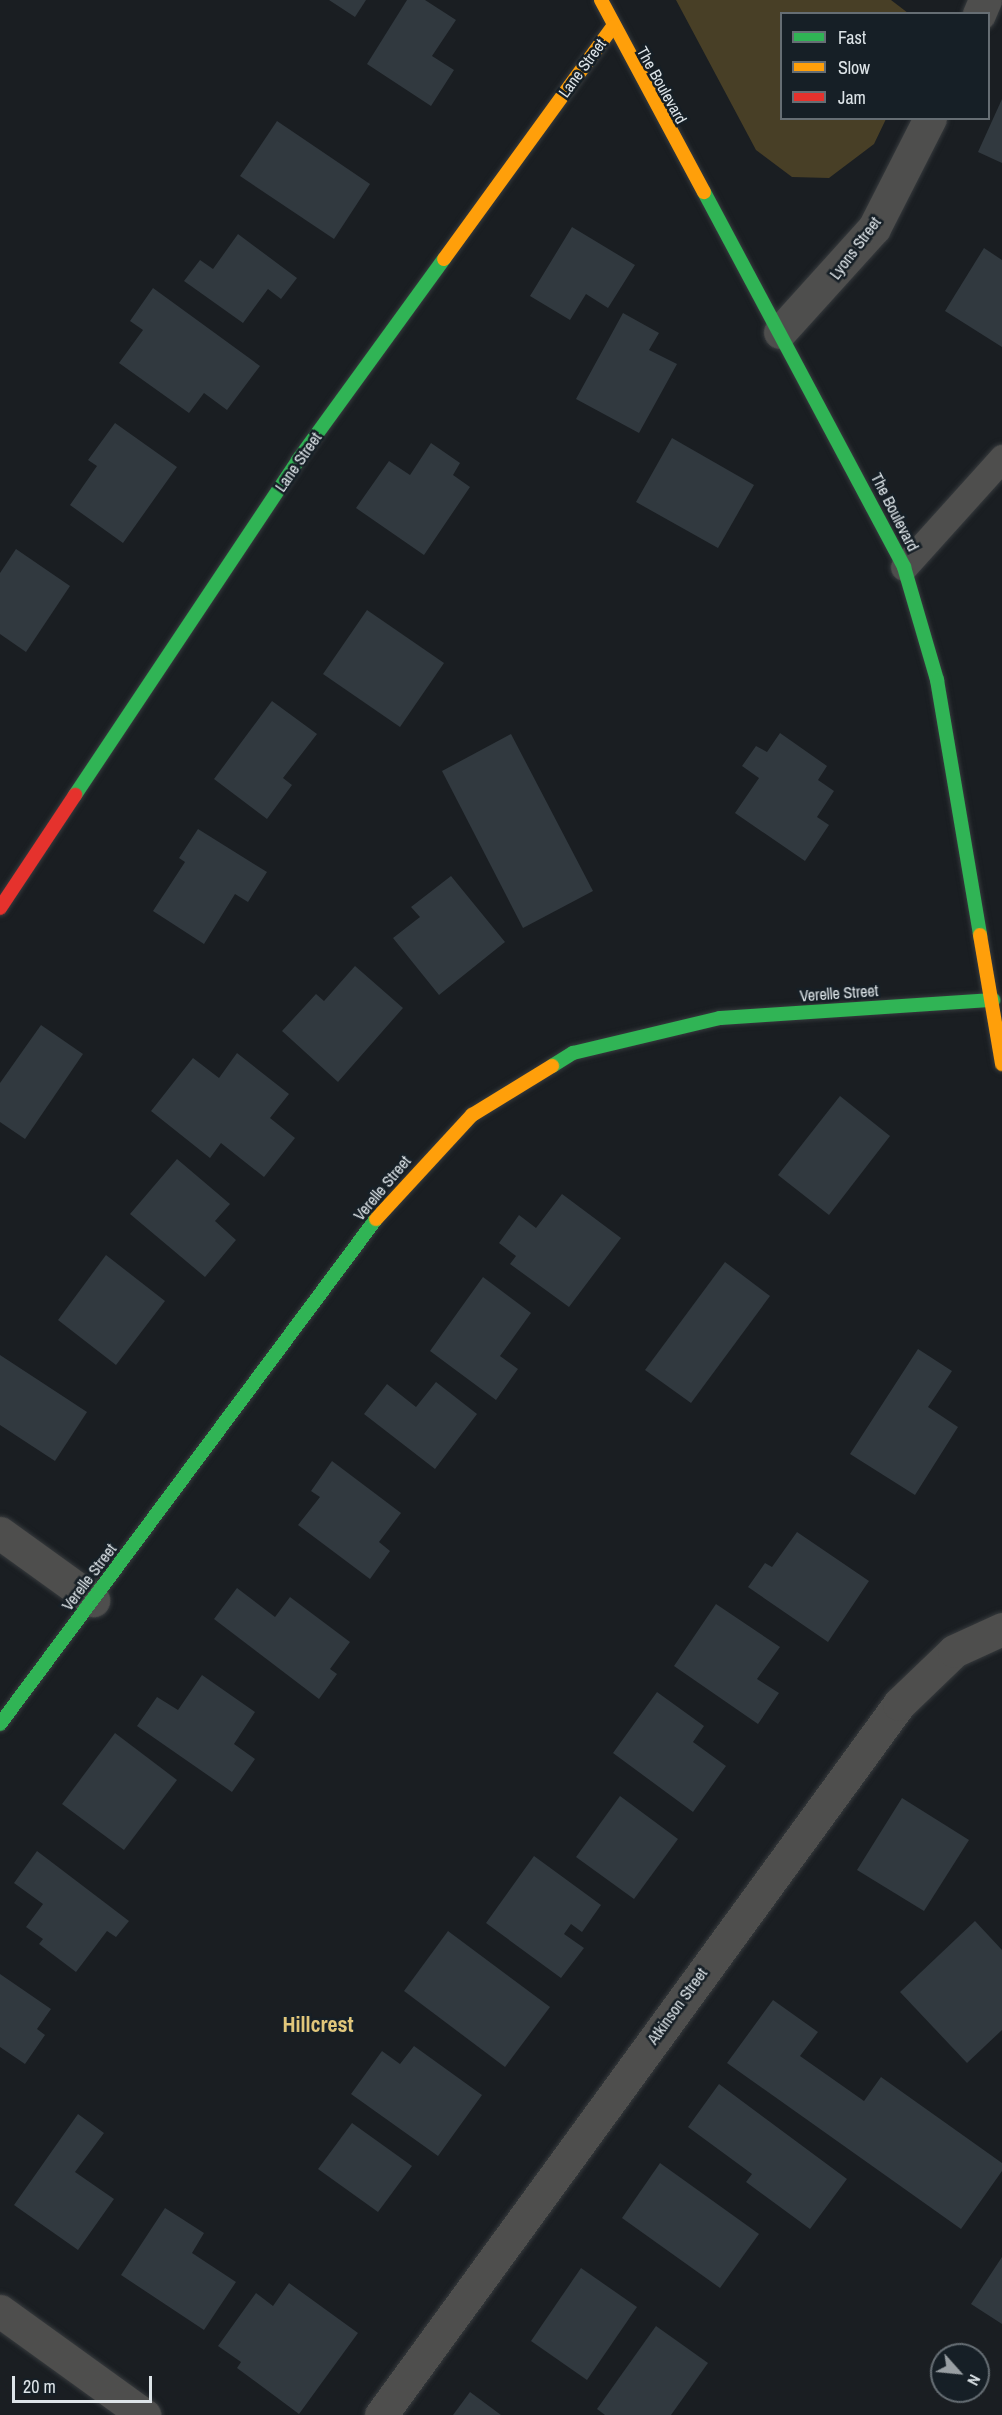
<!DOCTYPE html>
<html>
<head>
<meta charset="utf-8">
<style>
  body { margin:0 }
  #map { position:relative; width:1002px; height:2415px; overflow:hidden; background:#1a1e22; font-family:"Archivo Narrow",sans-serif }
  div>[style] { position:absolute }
  .green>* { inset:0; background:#483f26 }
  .building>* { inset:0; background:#31393f }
  .roads { filter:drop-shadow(0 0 2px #363a3d) drop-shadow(0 0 2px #363a3d) }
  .lane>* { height:27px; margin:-13.5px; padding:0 13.5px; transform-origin:13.5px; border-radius:13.5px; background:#4e4e4d }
  .street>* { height:33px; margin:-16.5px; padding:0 16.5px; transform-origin:16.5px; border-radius:16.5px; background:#4e4e4d }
  .fast>* { height:14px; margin:-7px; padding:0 7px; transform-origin:7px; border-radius:7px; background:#30b455 }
  .slow>* { height:14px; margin:-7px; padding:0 7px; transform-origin:7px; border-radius:7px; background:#ff9f0a }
  .jam>* { height:14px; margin:-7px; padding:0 7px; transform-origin:7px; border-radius:7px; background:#e5322d }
  span { translate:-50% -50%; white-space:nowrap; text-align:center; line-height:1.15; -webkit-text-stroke:5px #161f26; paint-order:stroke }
  .street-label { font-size:16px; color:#dde4e8 }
  .district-label { font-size:22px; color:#e1c67a; font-weight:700 }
  .legend { position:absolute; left:780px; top:12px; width:210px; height:108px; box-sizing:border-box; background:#161f26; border:2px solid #666e74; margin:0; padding:8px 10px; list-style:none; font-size:18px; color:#dde4e8 }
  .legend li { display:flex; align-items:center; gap:12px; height:30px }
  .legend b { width:30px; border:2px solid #666e74 }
  .north { position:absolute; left:930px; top:2343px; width:60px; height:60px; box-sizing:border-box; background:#161f26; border:2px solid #666e74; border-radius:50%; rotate:117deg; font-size:16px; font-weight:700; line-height:24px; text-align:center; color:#dde4e8 }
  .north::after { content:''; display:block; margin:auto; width:21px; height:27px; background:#999fa3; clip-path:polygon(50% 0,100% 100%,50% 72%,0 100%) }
  .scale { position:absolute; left:12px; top:2376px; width:140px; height:27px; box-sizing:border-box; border:3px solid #dde4e8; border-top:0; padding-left:8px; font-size:18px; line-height:21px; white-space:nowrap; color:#dde4e8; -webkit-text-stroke:4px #161f26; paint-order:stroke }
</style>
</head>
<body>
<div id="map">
  <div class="green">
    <i style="clip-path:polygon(676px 0,891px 0,908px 13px,782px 14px,782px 118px,886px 119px,874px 144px,829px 178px,792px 177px,756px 150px)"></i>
  </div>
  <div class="building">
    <i style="clip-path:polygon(329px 0,366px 0,355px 17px)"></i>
    <i style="clip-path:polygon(407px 0,425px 0,456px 20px,432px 56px,454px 70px,431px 106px,367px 64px)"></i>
    <i style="clip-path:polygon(1002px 99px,1002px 163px,978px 152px)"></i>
    <i style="clip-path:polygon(277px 121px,370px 184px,334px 239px,240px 176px)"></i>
    <i style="clip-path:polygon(572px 227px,635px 265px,608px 308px,586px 294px,570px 320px,530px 296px)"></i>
    <i style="clip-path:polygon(238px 234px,297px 278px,281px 299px,268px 289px,243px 323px,184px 281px,200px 260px,213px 269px)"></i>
    <i style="clip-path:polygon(984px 248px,1002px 260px,1002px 347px,945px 311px)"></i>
    <i style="clip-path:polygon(153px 288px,260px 366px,227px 410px,204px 393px,189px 413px,119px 363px,143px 330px,130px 321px)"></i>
    <i style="clip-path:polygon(623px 313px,659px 333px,649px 350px,677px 364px,639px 433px,576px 399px)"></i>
    <i style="clip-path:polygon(115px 423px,177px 467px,123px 543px,70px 505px,97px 466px,88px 460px)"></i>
    <i style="clip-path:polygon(672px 438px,754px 485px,718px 548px,636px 502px)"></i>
    <i style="clip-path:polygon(431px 443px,460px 463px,453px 475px,470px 487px,424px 555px,356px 508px,389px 461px,410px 475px)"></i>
    <i style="clip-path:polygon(16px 549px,70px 586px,26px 652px,0 634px,0 573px)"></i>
    <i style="clip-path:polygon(367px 610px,444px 663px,400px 727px,323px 674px)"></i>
    <i style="clip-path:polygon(272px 701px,317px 734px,283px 778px,292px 785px,267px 819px,214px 779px)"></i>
    <i style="clip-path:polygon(780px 733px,827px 766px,818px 780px,834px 791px,817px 817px,829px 825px,805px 861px,735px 813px,759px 778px,742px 766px,756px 746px,767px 752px)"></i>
    <i style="clip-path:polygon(511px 734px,593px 891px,523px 928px,442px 771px)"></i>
    <i style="clip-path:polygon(198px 829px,267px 872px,248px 902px,235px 894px,204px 944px,153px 911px,185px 862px,179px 858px)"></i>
    <i style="clip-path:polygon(451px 876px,505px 942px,439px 995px,393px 938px,420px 917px,411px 907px)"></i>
    <i style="clip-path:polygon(355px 966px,403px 1008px,338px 1082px,282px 1031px,316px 994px,324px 1001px)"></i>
    <i style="clip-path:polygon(41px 1025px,83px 1054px,25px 1139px,0 1122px,0 1083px)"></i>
    <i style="clip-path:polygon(237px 1053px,289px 1094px,270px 1118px,295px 1138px,264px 1177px,221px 1143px,210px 1158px,151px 1111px,193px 1058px,219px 1078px)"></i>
    <i style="clip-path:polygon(840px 1096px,890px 1136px,829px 1215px,778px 1175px)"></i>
    <i style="clip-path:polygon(177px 1159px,230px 1204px,215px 1221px,236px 1240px,205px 1277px,130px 1214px)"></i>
    <i style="clip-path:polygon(562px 1194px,621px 1238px,569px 1307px,510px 1264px,516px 1256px,499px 1243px,519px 1215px,536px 1228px)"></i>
    <i style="clip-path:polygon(106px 1255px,165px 1301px,116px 1365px,58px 1320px)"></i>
    <i style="clip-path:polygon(725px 1262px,770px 1296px,691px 1403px,645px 1370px)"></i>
    <i style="clip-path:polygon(483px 1277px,531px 1313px,500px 1356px,518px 1369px,496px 1400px,430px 1351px)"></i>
    <i style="clip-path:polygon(918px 1349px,952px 1371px,928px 1407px,958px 1427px,915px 1495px,850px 1454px)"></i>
    <i style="clip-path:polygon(0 1355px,87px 1412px,55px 1461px,0 1425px)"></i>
    <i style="clip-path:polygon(436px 1382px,477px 1414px,435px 1469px,364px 1414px,387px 1384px,416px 1407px)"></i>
    <i style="clip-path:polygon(332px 1461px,401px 1513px,379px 1542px,390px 1551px,370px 1579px,298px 1525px,320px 1497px,311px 1491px)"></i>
    <i style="clip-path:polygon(797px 1532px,869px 1581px,828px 1642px,748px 1587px,765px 1563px,772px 1567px)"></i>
    <i style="clip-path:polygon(237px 1588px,275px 1617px,290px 1597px,350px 1642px,330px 1669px,337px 1674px,319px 1699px,214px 1619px)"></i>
    <i style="clip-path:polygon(716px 1604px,780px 1647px,757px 1679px,779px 1693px,758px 1724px,674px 1666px)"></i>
    <i style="clip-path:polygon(202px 1675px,255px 1712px,234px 1744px,255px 1759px,232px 1792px,137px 1726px,157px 1697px,178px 1710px)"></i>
    <i style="clip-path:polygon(657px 1692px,704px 1726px,693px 1742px,726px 1766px,693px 1812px,613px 1753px)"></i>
    <i style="clip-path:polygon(115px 1733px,177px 1780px,124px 1850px,62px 1804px)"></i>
    <i style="clip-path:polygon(620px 1796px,678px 1839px,634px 1899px,576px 1857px)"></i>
    <i style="clip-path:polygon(902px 1798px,969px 1840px,924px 1911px,857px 1870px)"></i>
    <i style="clip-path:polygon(37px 1851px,129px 1921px,116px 1937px,107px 1931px,76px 1972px,39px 1944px,43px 1939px,26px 1927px,43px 1904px,14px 1883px)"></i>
    <i style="clip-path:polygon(534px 1856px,601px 1905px,582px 1932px,571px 1924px,564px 1934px,584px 1948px,561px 1978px,486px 1923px)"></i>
    <i style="clip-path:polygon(975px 1921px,1002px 1950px,1002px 2030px,967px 2063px,900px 1992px)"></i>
    <i style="clip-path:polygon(448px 1931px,550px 2007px,505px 2067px,404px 1991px)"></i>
    <i style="clip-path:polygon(0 1974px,51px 2009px,37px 2029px,45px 2035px,25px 2064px,0 2047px)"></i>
    <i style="clip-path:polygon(773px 2000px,818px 2032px,800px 2056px,864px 2101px,881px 2077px,1002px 2163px,1002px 2171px,961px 2229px,727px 2063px)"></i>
    <i style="clip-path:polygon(414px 2046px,482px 2095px,438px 2156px,351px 2094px,382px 2051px,400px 2064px)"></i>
    <i style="clip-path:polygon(719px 2084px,847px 2179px,810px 2229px,746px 2182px,752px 2174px,688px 2127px)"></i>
    <i style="clip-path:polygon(78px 2114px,104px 2133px,75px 2172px,114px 2199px,78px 2250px,14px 2205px)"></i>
    <i style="clip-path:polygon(352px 2123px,412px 2166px,378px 2212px,318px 2169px)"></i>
    <i style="clip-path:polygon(660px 2163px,759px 2234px,720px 2288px,622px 2218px)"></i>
    <i style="clip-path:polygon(165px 2208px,204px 2233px,192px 2253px,236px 2282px,204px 2330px,121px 2275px)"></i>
    <i style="clip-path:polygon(1002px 2257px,1002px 2324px,971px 2304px)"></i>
    <i style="clip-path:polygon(581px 2268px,637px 2307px,587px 2380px,531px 2341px)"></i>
    <i style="clip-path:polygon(289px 2283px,358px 2333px,299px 2414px,237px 2368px,241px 2362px,218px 2346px,256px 2293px,273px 2306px)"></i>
    <i style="clip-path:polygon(656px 2326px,708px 2363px,671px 2415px,605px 2415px,597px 2409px)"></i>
    <i style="clip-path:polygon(470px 2392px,501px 2415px,453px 2415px)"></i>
  </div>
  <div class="roads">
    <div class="lane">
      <i style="left:904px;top:567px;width:147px;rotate:-48deg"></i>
    </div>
    <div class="street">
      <i style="left:979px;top:14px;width:15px;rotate:-67deg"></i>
      <i style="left:780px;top:332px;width:140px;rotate:-47.9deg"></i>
      <i style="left:874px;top:228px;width:123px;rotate:-63deg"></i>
      <i style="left:0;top:1533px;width:115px;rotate:35.8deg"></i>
      <i style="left:0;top:2311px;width:178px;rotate:35.8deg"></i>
      <i style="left:381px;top:2415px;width:880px;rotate:-53.92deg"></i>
      <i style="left:899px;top:1704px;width:76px;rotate:-43.9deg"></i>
      <i style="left:954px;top:1651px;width:53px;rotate:-24.6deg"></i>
    </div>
    <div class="fast">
      <i style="left:704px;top:192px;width:425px;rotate:61.9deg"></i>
      <i style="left:904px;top:567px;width:118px;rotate:73.7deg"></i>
      <i style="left:937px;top:680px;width:259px;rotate:80.4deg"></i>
      <i style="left:75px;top:795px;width:402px;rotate:-56.3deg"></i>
      <i style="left:298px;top:460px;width:248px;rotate:-54deg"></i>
      <i style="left:552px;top:1066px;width:25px;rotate:-32deg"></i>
      <i style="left:573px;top:1053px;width:151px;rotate:-13.4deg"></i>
      <i style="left:720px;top:1018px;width:274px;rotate:-3.8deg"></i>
      <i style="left:0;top:1724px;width:630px;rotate:-53.33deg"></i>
    </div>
    <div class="slow">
      <i style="left:601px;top:0;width:218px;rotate:61.8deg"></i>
      <i style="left:444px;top:259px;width:286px;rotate:-54deg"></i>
      <i style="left:980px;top:935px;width:131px;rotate:80.3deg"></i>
      <i style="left:376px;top:1219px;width:142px;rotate:-47.3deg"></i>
      <i style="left:472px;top:1115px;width:94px;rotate:-31.5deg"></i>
    </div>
    <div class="jam">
      <i style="left:0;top:908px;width:136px;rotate:-56.4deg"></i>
    </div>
  </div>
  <div class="street-label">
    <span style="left:582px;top:68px;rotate:-54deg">Lane Street</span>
    <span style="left:662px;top:85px;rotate:61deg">The Boulevard</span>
    <span style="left:855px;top:248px;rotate:-53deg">Lyons Street</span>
    <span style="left:298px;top:462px;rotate:-55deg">Lane Street</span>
    <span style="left:895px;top:512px;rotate:63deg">The Boulevard</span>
    <span style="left:839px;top:993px;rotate:-4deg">Verelle Street</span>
    <span style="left:382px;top:1188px;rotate:-50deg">Verelle Street</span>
    <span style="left:89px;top:1577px;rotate:-53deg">Verelle Street</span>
    <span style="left:677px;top:2006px;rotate:-54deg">Atkinson Street</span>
  </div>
  <div class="district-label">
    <span style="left:318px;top:2025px">Hillcrest</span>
  </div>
  <ul class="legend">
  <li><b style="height:8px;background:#30b455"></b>Fast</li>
  <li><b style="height:8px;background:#ff9f0a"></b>Slow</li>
  <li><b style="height:8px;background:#e5322d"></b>Jam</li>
  </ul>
  <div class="north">N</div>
  <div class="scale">20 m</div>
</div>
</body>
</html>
